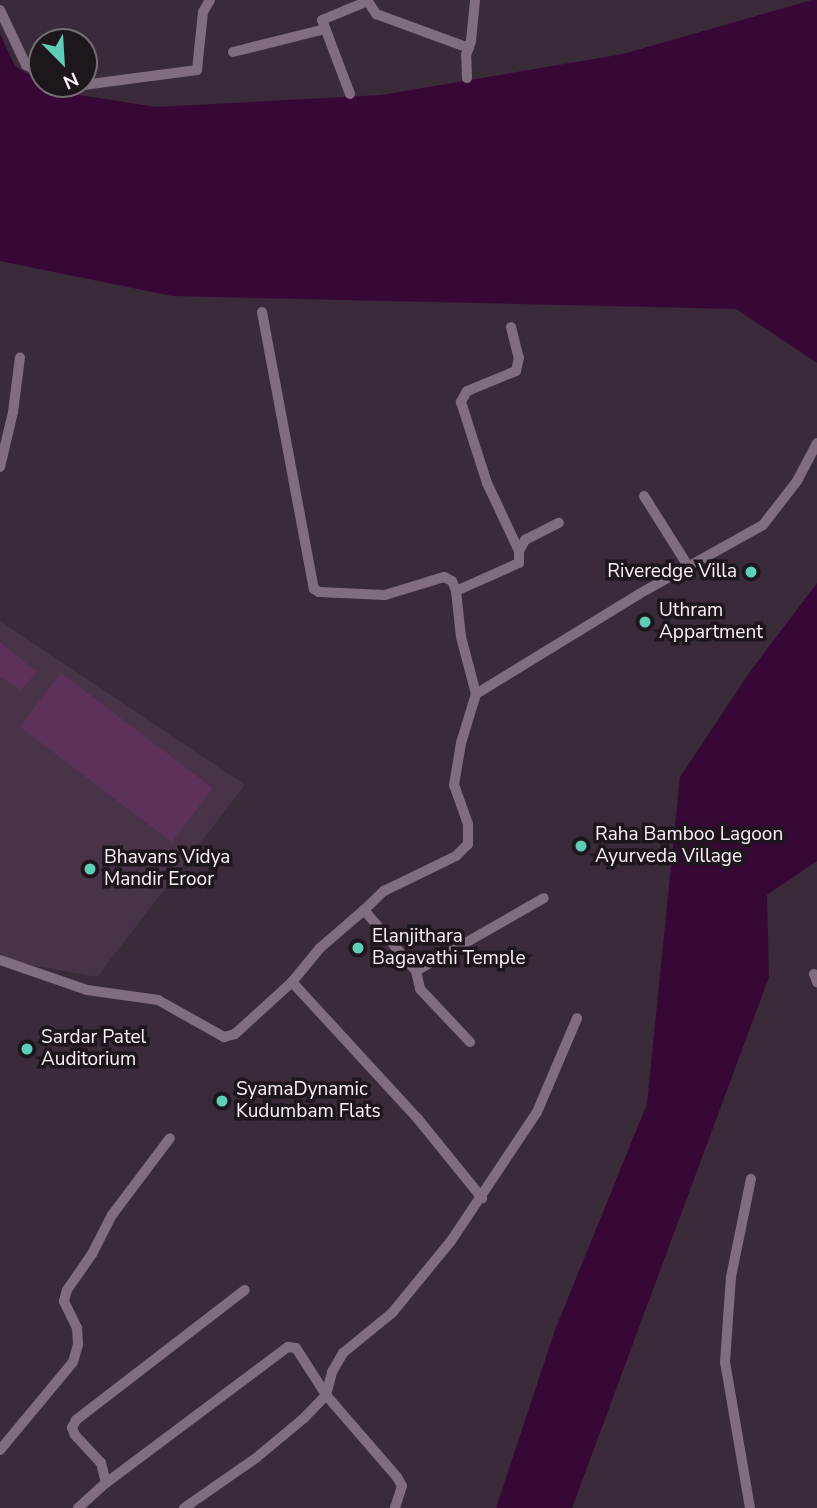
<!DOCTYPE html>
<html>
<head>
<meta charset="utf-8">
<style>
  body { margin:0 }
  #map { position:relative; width:817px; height:1508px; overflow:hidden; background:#3b2a3a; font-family:"Nunito Sans",sans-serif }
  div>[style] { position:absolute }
  .built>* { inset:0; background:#493348 }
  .green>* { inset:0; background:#5c325a }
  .water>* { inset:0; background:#370836 }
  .minor>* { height:10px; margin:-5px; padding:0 5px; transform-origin:5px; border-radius:5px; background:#816d7f }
  .dots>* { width:19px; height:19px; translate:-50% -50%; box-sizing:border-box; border:4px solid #1d161d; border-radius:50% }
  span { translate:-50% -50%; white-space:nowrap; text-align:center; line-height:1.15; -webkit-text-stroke:7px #1d161d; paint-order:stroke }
  .poi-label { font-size:19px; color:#fcf1fb }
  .right { translate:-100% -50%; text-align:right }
  .left { translate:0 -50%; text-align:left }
  .north { position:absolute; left:28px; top:28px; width:70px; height:70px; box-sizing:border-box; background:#1d161d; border:2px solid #766e76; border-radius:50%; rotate:156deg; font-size:19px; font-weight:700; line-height:28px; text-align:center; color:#fcf1fb }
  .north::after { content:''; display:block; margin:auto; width:24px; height:32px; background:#5eceb8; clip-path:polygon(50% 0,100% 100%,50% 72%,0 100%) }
</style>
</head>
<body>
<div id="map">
  <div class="built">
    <i style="clip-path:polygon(0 621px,245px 785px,97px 977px,14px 962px,0 953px)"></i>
  </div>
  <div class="green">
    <i style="clip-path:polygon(0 642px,37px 672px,21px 690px,0 677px)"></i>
    <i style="clip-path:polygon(61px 673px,213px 788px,172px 842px,20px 727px)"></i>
  </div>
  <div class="water">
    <i style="clip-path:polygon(812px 0,817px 0,817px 363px,736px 309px,172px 296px,0 261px,0 34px,15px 66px,54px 91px,156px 107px,381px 95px,623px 54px)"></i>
    <i style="clip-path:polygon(817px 583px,817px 861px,767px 895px,769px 977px,572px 1508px,496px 1508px,555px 1330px,647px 1104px,680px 777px,749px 673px)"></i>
  </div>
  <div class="minor">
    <i style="left:367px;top:0;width:17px;rotate:57deg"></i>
    <i style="left:376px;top:14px;width:99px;rotate:20.1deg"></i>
    <i style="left:0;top:10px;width:61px;rotate:64.7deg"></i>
    <i style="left:26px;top:65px;width:18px;rotate:27deg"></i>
    <i style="left:233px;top:52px;width:95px;rotate:-14deg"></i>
    <i style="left:467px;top:78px;width:23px;rotate:-92deg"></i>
    <i style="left:466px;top:55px;width:15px;rotate:-70deg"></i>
    <i style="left:471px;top:41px;width:41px;rotate:-84.4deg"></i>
    <i style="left:63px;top:84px;width:6px;rotate:31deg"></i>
    <i style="left:68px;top:87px;width:130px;rotate:-7.5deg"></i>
    <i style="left:197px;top:70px;width:58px;rotate:-84.1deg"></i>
    <i style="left:203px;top:12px;width:14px;rotate:-60deg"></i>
    <i style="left:350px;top:94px;width:79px;rotate:-110.7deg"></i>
    <i style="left:322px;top:20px;width:50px;rotate:-22.4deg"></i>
    <i style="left:262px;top:312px;width:282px;rotate:79.4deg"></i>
    <i style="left:314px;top:589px;width:6px;rotate:31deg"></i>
    <i style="left:319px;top:592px;width:66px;rotate:2.6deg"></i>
    <i style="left:385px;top:595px;width:62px;rotate:-17deg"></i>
    <i style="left:444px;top:577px;width:9px;rotate:27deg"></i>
    <i style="left:452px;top:581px;width:11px;rotate:68deg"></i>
    <i style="left:511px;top:327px;width:32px;rotate:76deg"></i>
    <i style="left:519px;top:358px;width:13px;rotate:103deg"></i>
    <i style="left:516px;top:371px;width:53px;rotate:157.8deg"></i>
    <i style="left:467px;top:391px;width:13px;rotate:119deg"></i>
    <i style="left:461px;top:402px;width:85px;rotate:72.2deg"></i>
    <i style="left:487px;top:483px;width:75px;rotate:64.8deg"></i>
    <i style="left:0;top:467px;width:57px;rotate:-76.7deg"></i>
    <i style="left:13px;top:412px;width:55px;rotate:-82.7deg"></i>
    <i style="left:644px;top:496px;width:83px;rotate:57.8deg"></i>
    <i style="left:476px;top:694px;width:59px;rotate:-104.7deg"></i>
    <i style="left:461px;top:637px;width:46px;rotate:-96.2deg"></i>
    <i style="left:456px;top:591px;width:69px;rotate:-24deg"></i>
    <i style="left:519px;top:563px;width:12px;rotate:-90deg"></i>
    <i style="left:519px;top:551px;width:13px;rotate:-61deg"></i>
    <i style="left:525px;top:540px;width:38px;rotate:-27deg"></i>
    <i style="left:364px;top:910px;width:28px;rotate:-44deg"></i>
    <i style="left:384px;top:891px;width:80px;rotate:-25.9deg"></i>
    <i style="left:456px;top:856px;width:17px;rotate:-45deg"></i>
    <i style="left:468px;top:844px;width:20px;rotate:-90deg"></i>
    <i style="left:468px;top:824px;width:41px;rotate:-109.7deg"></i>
    <i style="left:454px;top:785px;width:43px;rotate:-80.5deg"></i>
    <i style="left:461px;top:743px;width:51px;rotate:-73deg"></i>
    <i style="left:476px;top:694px;width:191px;rotate:-31.5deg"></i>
    <i style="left:639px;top:594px;width:142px;rotate:-29.1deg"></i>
    <i style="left:763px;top:525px;width:56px;rotate:-52.3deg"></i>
    <i style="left:797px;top:481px;width:43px;rotate:-62.2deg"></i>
    <i style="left:0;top:960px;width:92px;rotate:19deg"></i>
    <i style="left:87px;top:990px;width:72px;rotate:8deg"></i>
    <i style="left:158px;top:1000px;width:76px;rotate:29.3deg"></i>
    <i style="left:224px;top:1037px;width:11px;rotate:-15deg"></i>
    <i style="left:235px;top:1034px;width:77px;rotate:-42.4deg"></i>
    <i style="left:292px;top:982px;width:186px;rotate:47.4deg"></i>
    <i style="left:418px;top:1119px;width:102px;rotate:51deg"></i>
    <i style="left:416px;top:971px;width:18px;rotate:77deg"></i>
    <i style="left:420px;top:989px;width:73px;rotate:46.7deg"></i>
    <i style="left:814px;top:974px;width:9px;rotate:69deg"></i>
    <i style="left:292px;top:982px;width:44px;rotate:-50.5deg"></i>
    <i style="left:320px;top:948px;width:58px;rotate:-40.8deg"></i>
    <i style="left:364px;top:910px;width:80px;rotate:49.6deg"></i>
    <i style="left:416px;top:971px;width:147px;rotate:-29.7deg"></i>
    <i style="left:0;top:1450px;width:114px;rotate:-50.3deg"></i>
    <i style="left:73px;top:1362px;width:18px;rotate:-74deg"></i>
    <i style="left:78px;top:1345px;width:17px;rotate:-93deg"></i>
    <i style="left:77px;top:1328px;width:30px;rotate:-116deg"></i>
    <i style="left:64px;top:1301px;width:11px;rotate:-75deg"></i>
    <i style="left:67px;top:1290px;width:44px;rotate:-55.2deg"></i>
    <i style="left:92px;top:1254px;width:44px;rotate:-62.9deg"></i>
    <i style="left:112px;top:1215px;width:96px;rotate:-53deg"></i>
    <i style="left:106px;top:1483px;width:21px;rotate:-104deg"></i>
    <i style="left:101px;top:1463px;width:38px;rotate:-133deg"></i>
    <i style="left:75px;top:1435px;width:8px;rotate:-113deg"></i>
    <i style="left:72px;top:1428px;width:9px;rotate:-63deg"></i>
    <i style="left:76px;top:1420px;width:213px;rotate:-37.6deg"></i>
    <i style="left:78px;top:1508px;width:38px;rotate:-42deg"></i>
    <i style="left:106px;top:1483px;width:227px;rotate:-36.8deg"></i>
    <i style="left:288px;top:1347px;width:8px;rotate:7deg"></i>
    <i style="left:296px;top:1348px;width:56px;rotate:57.4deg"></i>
    <i style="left:326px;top:1395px;width:108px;rotate:49.1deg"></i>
    <i style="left:397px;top:1477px;width:10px;rotate:61deg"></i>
    <i style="left:402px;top:1486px;width:23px;rotate:108deg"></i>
    <i style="left:184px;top:1508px;width:88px;rotate:-34.8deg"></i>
    <i style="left:256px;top:1458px;width:62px;rotate:-39.8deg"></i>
    <i style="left:304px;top:1418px;width:32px;rotate:-46deg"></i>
    <i style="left:326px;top:1395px;width:24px;rotate:-75deg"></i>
    <i style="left:332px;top:1372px;width:22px;rotate:-60deg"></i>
    <i style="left:343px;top:1353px;width:63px;rotate:-39.2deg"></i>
    <i style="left:392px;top:1313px;width:93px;rotate:-50.7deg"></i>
    <i style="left:451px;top:1241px;width:155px;rotate:-56.3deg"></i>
    <i style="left:537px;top:1112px;width:102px;rotate:-66.9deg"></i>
    <i style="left:750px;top:1508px;width:148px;rotate:-99.7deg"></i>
    <i style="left:725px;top:1362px;width:85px;rotate:-86deg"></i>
    <i style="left:731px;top:1277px;width:100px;rotate:-78.5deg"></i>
  </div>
  <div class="dots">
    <i style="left:751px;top:572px;background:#5eceb8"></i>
    <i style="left:645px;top:622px;background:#5eceb8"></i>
    <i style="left:581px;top:846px;background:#5eceb8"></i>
    <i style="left:90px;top:869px;background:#5eceb8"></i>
    <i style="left:358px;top:948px;background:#5eceb8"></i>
    <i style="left:27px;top:1049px;background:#5eceb8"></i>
    <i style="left:222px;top:1101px;background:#5eceb8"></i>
  </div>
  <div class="poi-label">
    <span class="right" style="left:737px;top:572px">Riveredge Villa</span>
    <span class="left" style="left:659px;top:622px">Uthram<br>Appartment</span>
    <span class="left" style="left:595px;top:846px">Raha Bamboo Lagoon<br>Ayurveda Village</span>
    <span class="left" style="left:104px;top:869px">Bhavans Vidya<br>Mandir Eroor</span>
    <span class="left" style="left:372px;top:948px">Elanjithara<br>Bagavathi Temple</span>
    <span class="left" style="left:41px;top:1049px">Sardar Patel<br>Auditorium</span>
    <span class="left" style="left:236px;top:1101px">SyamaDynamic<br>Kudumbam Flats</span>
  </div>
  <div class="north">N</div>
</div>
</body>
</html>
